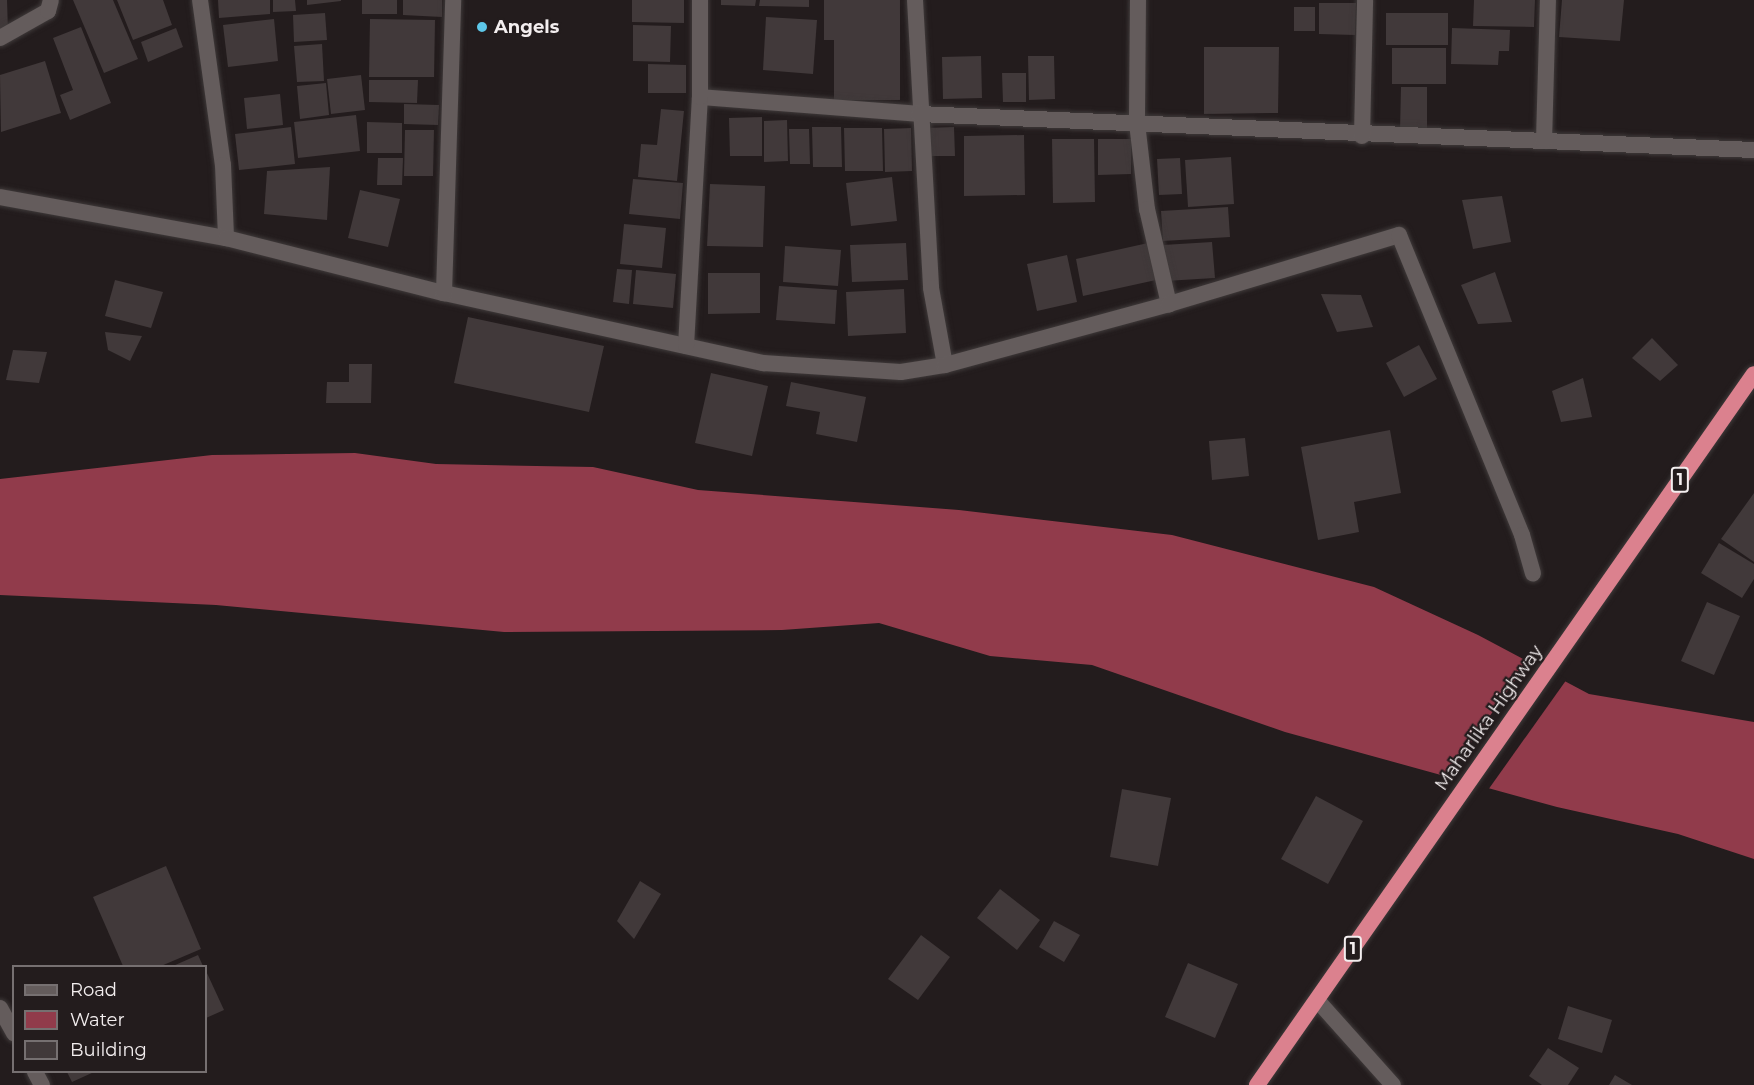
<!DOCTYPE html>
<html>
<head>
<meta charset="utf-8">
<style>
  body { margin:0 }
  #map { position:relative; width:1754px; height:1085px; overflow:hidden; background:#231c1d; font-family:Montserrat,sans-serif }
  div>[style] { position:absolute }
  .water>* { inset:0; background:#913b4b }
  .pier>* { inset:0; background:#231c1d }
  .building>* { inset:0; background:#41393a }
  .roads { filter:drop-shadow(0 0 2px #3f3a3a) drop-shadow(0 0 2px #3f3a3a) }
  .minor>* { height:16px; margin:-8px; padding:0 8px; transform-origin:8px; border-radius:8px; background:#645c5c }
  .trunk>* { height:16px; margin:-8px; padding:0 8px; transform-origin:8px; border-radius:8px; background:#db818e }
  .dots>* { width:16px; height:16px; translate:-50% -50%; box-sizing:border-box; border:3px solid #231c1d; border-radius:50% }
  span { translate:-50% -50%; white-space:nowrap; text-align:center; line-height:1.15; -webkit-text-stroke:4.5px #231c1d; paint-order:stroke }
  .shield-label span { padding:2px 4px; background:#231c1d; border:2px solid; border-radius:4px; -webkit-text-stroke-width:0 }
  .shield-label { font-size:16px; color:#f3eeef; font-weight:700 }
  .poi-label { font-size:18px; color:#f3eeef; font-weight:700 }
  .left { translate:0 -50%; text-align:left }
  .street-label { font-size:18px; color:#f3eeef }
  .legend { position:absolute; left:12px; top:965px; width:195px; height:108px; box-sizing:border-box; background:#231c1d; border:2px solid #767071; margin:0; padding:8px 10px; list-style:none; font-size:18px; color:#f3eeef }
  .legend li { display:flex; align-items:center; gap:12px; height:30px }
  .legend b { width:30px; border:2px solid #767071 }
</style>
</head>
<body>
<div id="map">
  <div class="water">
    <i style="clip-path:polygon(355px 453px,436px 464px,593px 467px,698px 490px,959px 510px,1172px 535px,1374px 587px,1478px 635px,1589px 694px,1754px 722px,1754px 859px,1678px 834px,1557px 807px,1285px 732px,1092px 665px,990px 656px,879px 623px,782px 630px,504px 632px,216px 605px,0 595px,0 479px,212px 455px)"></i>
  </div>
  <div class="pier">
    <i style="clip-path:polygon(1530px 659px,1567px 679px,1488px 790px,1446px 778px)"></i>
  </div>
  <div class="building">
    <i style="clip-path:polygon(0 0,7px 0,8px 31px,0 32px)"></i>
    <i style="clip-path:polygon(73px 0,113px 0,138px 59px,104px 73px)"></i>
    <i style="clip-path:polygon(117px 0,163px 0,172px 25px,133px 40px)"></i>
    <i style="clip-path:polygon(218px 0,270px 0,270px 14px,219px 18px)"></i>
    <i style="clip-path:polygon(273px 0,295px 0,296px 11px,273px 12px)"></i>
    <i style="clip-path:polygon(307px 0,341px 0,341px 1px,307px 5px)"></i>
    <i style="clip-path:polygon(362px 0,397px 0,397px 14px,362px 14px)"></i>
    <i style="clip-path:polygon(403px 0,442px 0,442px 17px,403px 15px)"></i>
    <i style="clip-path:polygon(632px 0,684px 0,684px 23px,632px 22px)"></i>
    <i style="clip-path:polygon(721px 0,756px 0,755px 6px,721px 5px)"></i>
    <i style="clip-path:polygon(760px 0,809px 0,809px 7px,759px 6px)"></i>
    <i style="clip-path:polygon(824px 0,900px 0,900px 100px,834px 100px,834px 40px,824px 40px)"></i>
    <i style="clip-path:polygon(1474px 0,1535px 0,1534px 27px,1473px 26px)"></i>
    <i style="clip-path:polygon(1562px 0,1624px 0,1620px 41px,1559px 37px)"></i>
    <i style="clip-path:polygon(1319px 3px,1356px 3px,1355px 35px,1319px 34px)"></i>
    <i style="clip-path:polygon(1294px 7px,1315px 7px,1315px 31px,1294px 31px)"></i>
    <i style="clip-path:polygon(325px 13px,327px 40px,294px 42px,293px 15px)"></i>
    <i style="clip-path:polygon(1386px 13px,1448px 13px,1448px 45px,1386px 45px)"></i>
    <i style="clip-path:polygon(766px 17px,817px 20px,813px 74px,763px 70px)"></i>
    <i style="clip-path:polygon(274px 19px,278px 61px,228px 67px,223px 25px)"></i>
    <i style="clip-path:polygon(370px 19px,435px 20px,434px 77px,369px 77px)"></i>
    <i style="clip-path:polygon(633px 25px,671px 26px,670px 62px,633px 61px)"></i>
    <i style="clip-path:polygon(81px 27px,111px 103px,70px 120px,60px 95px,73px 90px,53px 38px)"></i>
    <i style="clip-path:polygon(176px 28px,183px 47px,148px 62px,141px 42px)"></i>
    <i style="clip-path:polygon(1452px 28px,1510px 30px,1509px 51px,1499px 51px,1498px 65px,1451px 64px)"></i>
    <i style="clip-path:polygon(322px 44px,324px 81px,297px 82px,294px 46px)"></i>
    <i style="clip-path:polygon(1204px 47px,1279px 47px,1278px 113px,1204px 114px)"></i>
    <i style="clip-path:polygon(1392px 48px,1446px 48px,1446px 84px,1392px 84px)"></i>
    <i style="clip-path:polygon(981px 56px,982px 98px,943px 99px,942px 57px)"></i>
    <i style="clip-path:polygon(1028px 56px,1054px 56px,1055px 99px,1029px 100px)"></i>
    <i style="clip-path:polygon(45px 61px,61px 113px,1px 132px,0 75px)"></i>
    <i style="clip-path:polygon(648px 64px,686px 65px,686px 93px,648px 93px)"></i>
    <i style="clip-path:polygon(1002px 73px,1026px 73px,1026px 102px,1003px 102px)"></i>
    <i style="clip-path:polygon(361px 75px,365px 110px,331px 114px,327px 79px)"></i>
    <i style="clip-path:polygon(369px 80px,418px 80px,417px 103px,369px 102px)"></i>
    <i style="clip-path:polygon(326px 83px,329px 115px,300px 119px,297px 86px)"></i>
    <i style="clip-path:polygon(1401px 87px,1427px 87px,1427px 131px,1400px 131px)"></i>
    <i style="clip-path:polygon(280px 94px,283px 125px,247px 129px,244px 98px)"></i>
    <i style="clip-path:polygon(404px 104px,439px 105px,438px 125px,404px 124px)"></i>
    <i style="clip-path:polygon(661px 109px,684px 111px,677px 181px,638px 177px,641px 144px,657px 145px)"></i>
    <i style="clip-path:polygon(356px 115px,360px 151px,298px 158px,294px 122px)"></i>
    <i style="clip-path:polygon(762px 117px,762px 156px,730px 156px,729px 118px)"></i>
    <i style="clip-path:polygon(787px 120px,788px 161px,764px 162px,764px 121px)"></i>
    <i style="clip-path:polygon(367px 122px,402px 123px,402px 153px,367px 153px)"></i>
    <i style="clip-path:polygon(291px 127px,295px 164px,239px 170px,235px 134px)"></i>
    <i style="clip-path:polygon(812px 127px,841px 127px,842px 167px,813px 167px)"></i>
    <i style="clip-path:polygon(954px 127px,955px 156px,925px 156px,925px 128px)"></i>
    <i style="clip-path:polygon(844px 128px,882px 128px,883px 171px,845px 171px)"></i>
    <i style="clip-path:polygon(911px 128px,912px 171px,885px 172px,884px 129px)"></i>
    <i style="clip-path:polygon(789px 129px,809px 129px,810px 164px,790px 164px)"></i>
    <i style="clip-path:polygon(405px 130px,434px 130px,433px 176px,404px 176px)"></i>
    <i style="clip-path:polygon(1024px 135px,1025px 195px,964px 196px,964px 136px)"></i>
    <i style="clip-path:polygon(1052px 139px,1094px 139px,1095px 202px,1053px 203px)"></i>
    <i style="clip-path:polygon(1098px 139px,1131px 139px,1131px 174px,1098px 175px)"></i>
    <i style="clip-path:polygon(1231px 157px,1234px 204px,1188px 207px,1185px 160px)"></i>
    <i style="clip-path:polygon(378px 158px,403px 158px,402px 185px,377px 185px)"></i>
    <i style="clip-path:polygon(1180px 158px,1182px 194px,1159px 195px,1157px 159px)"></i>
    <i style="clip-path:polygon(330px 167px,327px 220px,264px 214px,267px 171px)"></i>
    <i style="clip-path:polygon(892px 177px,897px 221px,851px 226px,846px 183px)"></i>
    <i style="clip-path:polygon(633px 179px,683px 183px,680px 219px,629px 214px)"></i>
    <i style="clip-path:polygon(710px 184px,765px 186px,763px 247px,707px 246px)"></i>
    <i style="clip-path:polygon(360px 190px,400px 199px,388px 247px,348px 238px)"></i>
    <i style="clip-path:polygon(1502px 196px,1511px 242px,1473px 249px,1462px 200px)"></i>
    <i style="clip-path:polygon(1228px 207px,1230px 237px,1163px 241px,1161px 211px)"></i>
    <i style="clip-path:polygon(624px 224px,666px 228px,662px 268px,620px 264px)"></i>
    <i style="clip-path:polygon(1212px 242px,1215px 278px,1165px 281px,1163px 245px)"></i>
    <i style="clip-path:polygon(906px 243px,908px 280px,852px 282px,850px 245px)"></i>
    <i style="clip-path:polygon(1148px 243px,1156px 280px,1083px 296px,1076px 259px)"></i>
    <i style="clip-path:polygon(785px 246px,841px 250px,838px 286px,783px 282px)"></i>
    <i style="clip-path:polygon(1067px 255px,1077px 302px,1037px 311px,1027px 264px)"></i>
    <i style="clip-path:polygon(617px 269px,632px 270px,629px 304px,613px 302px)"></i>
    <i style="clip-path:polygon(636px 270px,676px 274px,673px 308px,633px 304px)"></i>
    <i style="clip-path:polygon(1495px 272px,1512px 322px,1478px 324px,1461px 285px)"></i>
    <i style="clip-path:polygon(708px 273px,760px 273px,760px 313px,708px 314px)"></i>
    <i style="clip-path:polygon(115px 280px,163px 292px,151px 328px,105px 316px)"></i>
    <i style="clip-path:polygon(779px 286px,837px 290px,835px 324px,776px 320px)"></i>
    <i style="clip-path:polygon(904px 289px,906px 333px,848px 336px,846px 292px)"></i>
    <i style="clip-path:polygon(1321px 294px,1361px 295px,1373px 327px,1337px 332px)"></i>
    <i style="clip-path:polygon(468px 317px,604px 346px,589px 412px,454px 383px)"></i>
    <i style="clip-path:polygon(105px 332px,142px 336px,130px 361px,108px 350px)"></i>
    <i style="clip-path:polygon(1652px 338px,1678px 365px,1660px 381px,1632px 358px)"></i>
    <i style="clip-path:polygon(1419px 345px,1437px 379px,1404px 397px,1386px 363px)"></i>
    <i style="clip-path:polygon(13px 350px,47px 352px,39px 383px,6px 380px)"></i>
    <i style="clip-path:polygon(349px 364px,372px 364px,371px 403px,326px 403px,327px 382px,349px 382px)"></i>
    <i style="clip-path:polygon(711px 373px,768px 386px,752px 456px,695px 443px)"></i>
    <i style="clip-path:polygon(1583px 378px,1592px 417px,1561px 422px,1552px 391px)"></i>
    <i style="clip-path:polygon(791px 382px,866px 397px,857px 442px,816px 434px,820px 412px,786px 406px)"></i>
    <i style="clip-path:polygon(1390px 430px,1401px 493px,1354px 502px,1359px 532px,1318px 540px,1301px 447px)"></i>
    <i style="clip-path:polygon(1245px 438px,1249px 476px,1212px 480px,1209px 441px)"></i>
    <i style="clip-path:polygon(1754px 493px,1754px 562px,1721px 539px)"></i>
    <i style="clip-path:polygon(1719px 543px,1754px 564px,1754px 579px,1742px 598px,1701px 573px)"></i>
    <i style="clip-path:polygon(1707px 602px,1740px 616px,1714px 675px,1681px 661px)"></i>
    <i style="clip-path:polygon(1122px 789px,1171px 798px,1158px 866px,1110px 857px)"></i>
    <i style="clip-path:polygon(1316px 796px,1363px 821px,1328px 884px,1281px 859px)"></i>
    <i style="clip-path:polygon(166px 866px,201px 949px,161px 966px,123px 966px,93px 897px)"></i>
    <i style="clip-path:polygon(640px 881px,661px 894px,634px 939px,617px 921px)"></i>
    <i style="clip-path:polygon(1000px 889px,1040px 920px,1017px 950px,977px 918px)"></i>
    <i style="clip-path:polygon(1054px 921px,1080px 935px,1064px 962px,1039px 947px)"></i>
    <i style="clip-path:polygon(921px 935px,950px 957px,918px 1000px,888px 979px)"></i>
    <i style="clip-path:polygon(198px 955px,203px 966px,173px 966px)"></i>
    <i style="clip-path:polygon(1188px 963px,1238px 984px,1215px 1038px,1165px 1017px)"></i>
    <i style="clip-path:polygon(206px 971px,224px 1010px,206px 1018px)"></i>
    <i style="clip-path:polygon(1568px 1006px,1612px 1020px,1602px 1053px,1558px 1039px)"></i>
    <i style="clip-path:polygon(1548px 1048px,1579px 1068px,1568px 1085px,1542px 1085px,1529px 1076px)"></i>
    <i style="clip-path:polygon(67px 1072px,94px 1072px,72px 1082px)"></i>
    <i style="clip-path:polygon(1615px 1075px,1632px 1085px,1609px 1085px)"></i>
  </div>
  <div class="roads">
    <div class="minor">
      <i style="left:200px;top:0;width:167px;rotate:82.1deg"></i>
      <i style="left:223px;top:165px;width:73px;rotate:87.6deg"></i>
      <i style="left:915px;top:0;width:288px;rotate:86.8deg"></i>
      <i style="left:931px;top:288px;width:78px;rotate:79.7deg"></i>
      <i style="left:1138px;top:0;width:123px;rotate:90.5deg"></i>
      <i style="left:1137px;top:123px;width:87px;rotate:83.4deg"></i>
      <i style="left:1147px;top:209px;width:98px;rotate:77deg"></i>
      <i style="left:0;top:38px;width:55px;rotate:-29.4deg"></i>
      <i style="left:48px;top:11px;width:11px;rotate:-75deg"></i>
      <i style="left:700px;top:97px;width:220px;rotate:4.4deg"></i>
      <i style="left:919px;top:114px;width:836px;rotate:2.47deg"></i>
      <i style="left:1362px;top:136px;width:136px;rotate:-88.7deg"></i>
      <i style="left:1544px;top:141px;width:141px;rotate:-88.4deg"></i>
      <i style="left:0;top:197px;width:230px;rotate:10.3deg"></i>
      <i style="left:226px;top:238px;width:225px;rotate:14.2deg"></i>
      <i style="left:444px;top:293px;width:327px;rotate:12.4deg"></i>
      <i style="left:763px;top:363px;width:138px;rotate:3.7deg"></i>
      <i style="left:901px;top:372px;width:45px;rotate:-9deg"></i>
      <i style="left:945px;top:365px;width:232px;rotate:-15.2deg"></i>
      <i style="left:1169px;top:304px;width:240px;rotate:-16.7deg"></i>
      <i style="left:1399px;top:235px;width:324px;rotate:67.7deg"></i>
      <i style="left:1522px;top:535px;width:40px;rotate:74deg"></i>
      <i style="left:444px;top:293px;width:293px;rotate:-88.2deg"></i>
      <i style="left:686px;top:346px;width:249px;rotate:-86.8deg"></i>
      <i style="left:700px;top:97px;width:97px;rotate:-90deg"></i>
      <i style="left:1317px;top:1000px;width:114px;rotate:48.2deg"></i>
      <i style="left:0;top:1008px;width:29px;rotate:61deg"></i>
      <i style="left:35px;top:1072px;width:15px;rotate:62deg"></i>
    </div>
    <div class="trunk">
      <i style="left:1257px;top:1085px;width:867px;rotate:-55.05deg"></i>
    </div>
  </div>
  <div class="dots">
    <i style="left:482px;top:27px;background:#5dc7e8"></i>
  </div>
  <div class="shield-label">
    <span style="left:1680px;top:480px">1</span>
    <span style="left:1353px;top:949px">1</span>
  </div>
  <div class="poi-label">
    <span class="left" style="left:494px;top:27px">Angels</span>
  </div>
  <div class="street-label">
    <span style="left:1489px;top:718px;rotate:-55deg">Maharlika Highway</span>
  </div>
  <ul class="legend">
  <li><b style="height:8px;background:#645c5c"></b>Road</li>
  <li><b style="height:16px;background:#913b4b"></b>Water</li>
  <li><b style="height:16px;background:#41393a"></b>Building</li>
  </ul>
</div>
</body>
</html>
